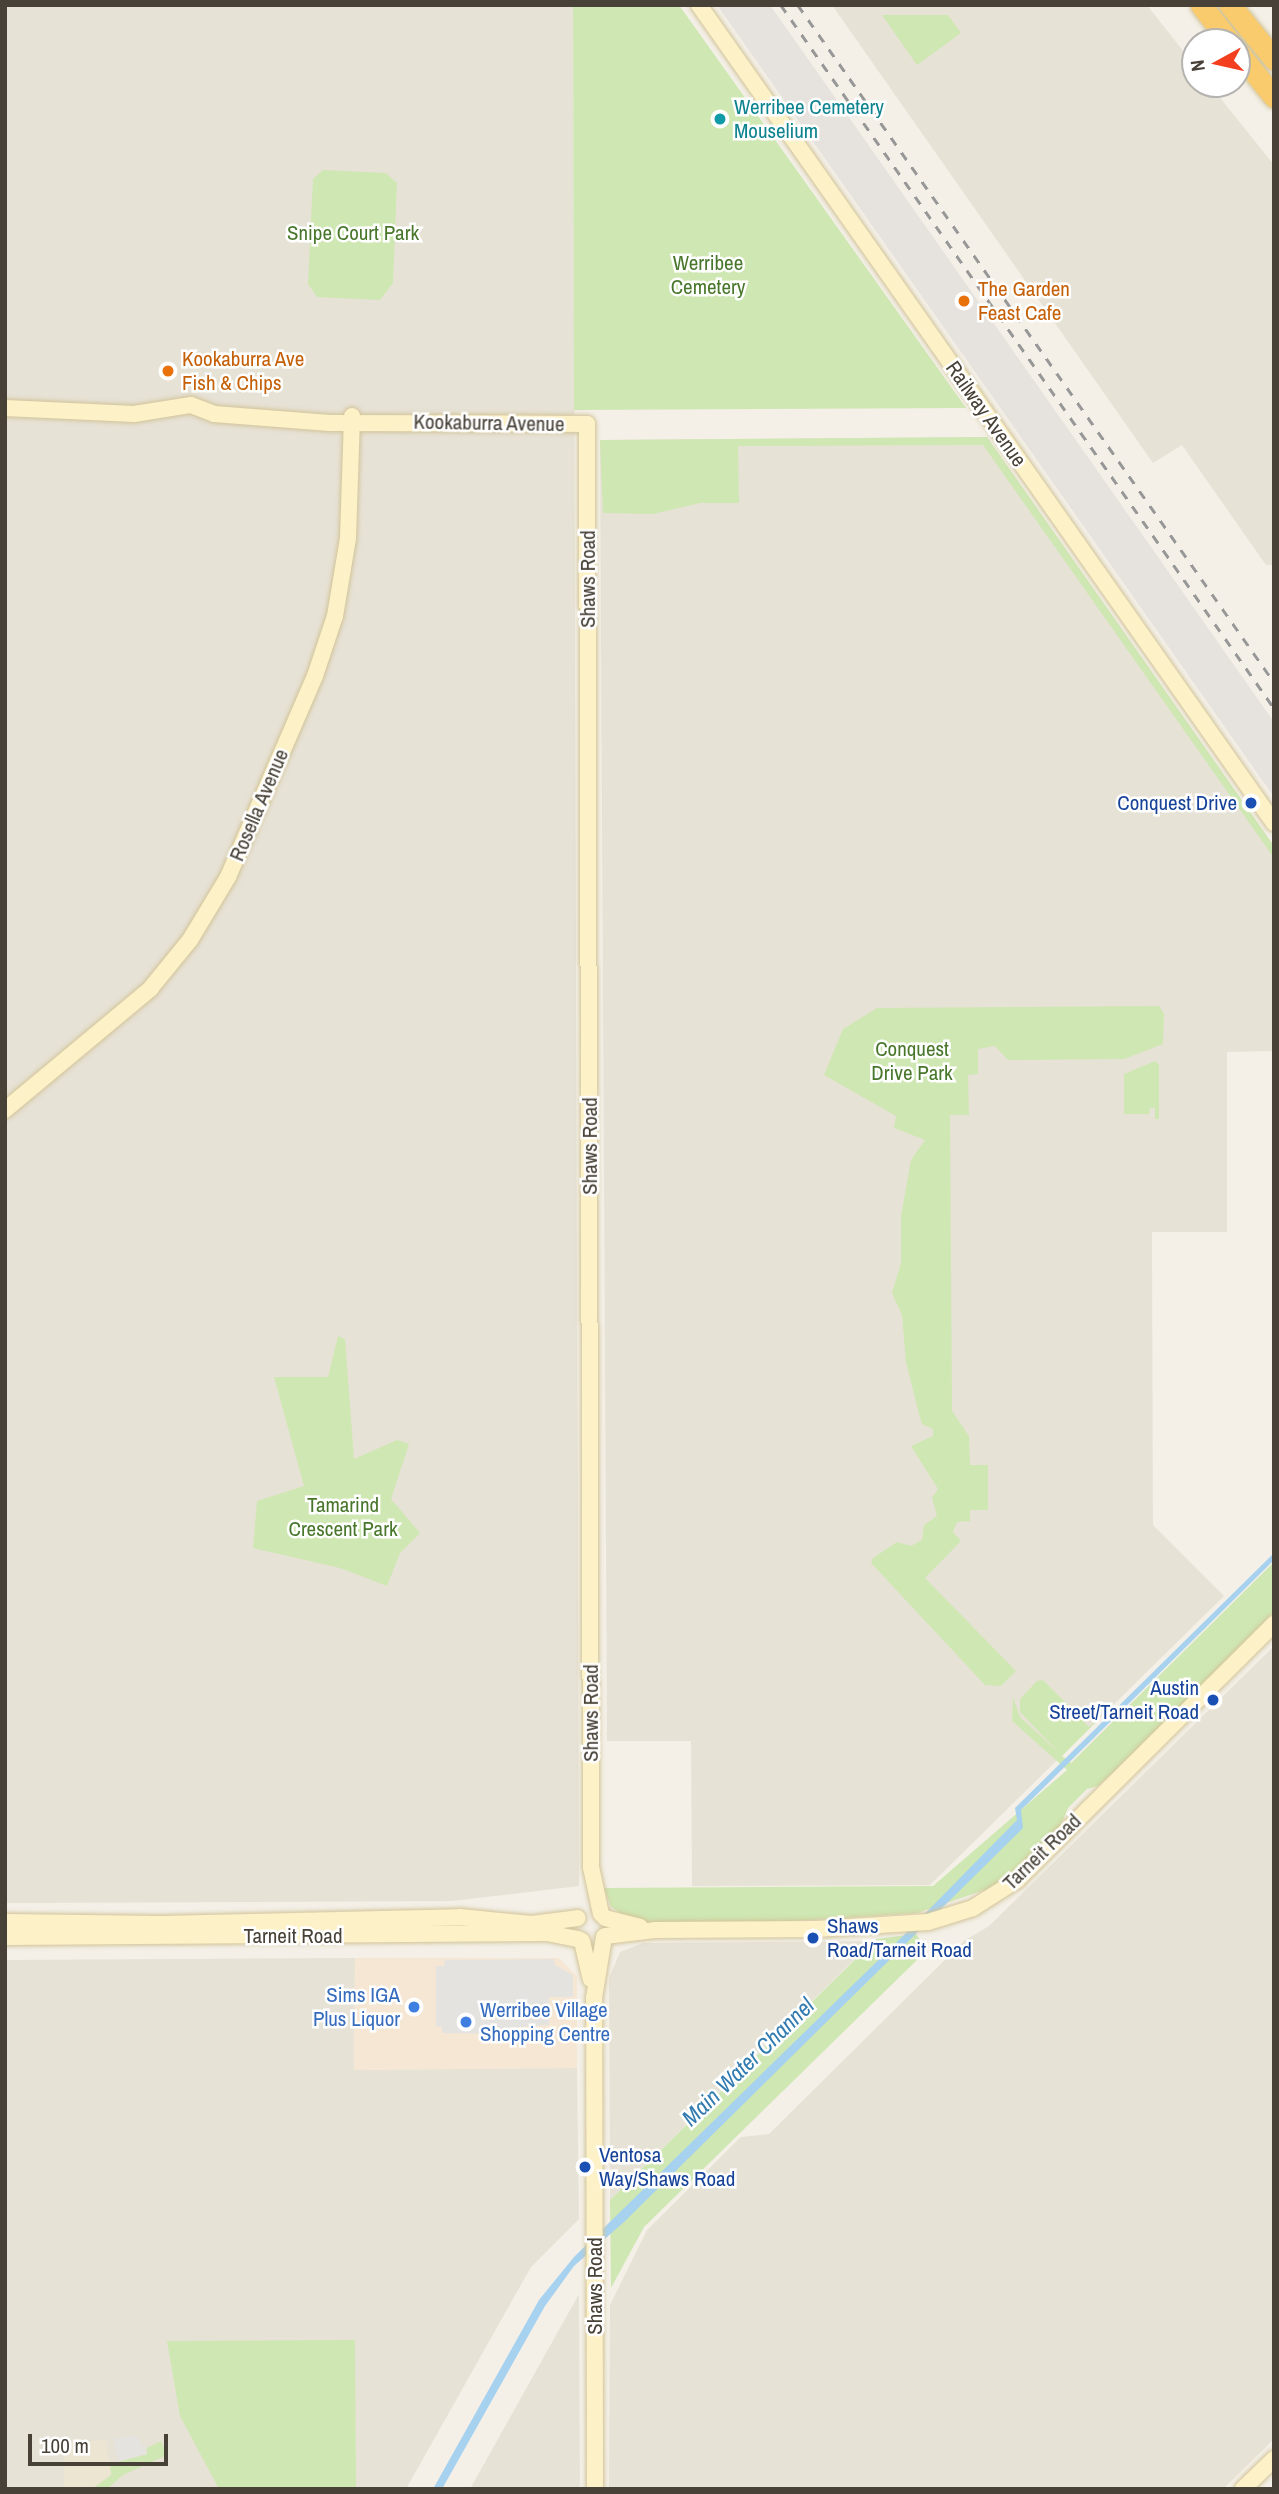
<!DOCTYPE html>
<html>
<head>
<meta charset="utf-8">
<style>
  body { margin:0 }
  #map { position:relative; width:1279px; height:2494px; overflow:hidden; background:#f4f0e8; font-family:"Archivo Narrow",sans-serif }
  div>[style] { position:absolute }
  .residential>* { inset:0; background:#e7e2d6 }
  .commercial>* { inset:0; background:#f5e7d4 }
  .industrial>* { inset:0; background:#e6e2dd }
  .education>* { inset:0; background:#ece5d2 }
  .green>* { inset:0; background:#cfe7b2 }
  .parking>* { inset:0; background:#e5e3e0 }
  .water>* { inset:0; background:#a6d1ef }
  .roads { filter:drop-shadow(0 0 2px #d2c499) drop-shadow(0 0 2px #d2c499) }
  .secondary>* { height:16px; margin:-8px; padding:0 8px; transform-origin:8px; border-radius:8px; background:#fdf1c8 }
  .highway>* { height:21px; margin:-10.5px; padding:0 10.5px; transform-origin:10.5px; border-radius:10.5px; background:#facb6d }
  .rail>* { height:2.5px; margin-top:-1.25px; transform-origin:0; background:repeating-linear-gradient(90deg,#979797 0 9px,transparent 0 18px) }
  .dots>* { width:19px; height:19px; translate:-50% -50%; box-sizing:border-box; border:4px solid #fff; border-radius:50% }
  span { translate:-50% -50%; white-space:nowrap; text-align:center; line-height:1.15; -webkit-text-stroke:5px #fff; paint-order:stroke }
  .culture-label { font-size:21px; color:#0d838f }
  .left { translate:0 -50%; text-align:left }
  .park-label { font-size:21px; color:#48772b }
  .food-label { font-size:21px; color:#c56008 }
  .street-label { font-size:21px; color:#474137 }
  .transit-label { font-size:21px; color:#164399 }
  .right { translate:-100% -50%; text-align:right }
  .shop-label { font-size:21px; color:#366cbe }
  .water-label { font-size:23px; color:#327bb0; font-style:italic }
  .frame { position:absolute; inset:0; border:7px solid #474137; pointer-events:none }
  .north { position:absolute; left:1181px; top:28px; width:70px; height:70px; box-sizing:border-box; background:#fff; border:2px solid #b5b3af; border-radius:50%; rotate:262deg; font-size:19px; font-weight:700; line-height:28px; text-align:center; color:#474137 }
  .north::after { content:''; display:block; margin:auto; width:24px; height:32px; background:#f43f1e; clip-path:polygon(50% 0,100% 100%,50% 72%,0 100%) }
  .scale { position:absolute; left:28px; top:2434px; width:140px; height:32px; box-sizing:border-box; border:4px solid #474137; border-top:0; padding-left:9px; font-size:21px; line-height:24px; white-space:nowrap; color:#474137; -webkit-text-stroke:5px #fff; paint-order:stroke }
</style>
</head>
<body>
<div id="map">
  <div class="residential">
    <i style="clip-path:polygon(5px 5px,573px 5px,579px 1886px,452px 1901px,5px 1903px)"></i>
    <i style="clip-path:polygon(832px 5px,1147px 5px,1195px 66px,1195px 84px,1209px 84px,1274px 165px,1274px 565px,1266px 565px,1182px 445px,1153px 463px)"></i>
    <i style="clip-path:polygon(987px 437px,1274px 846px,1274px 1051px,1227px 1052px,1227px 1232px,1152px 1232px,1153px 1525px,1224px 1596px,930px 1885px,692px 1886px,691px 1741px,607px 1741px,600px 440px)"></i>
    <i style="clip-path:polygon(1274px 1646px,1274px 2439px,1223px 2489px,609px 2489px,610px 2305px,647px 2230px,741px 2137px,769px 2134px,964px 1941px,989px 1926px)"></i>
    <i style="clip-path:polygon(873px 1941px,610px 2200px,609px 1978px,620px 1952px,643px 1943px)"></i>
    <i style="clip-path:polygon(355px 1958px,354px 2070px,577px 2068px,579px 2219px,531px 2267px,406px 2489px,5px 2489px,5px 1960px)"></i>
    <i style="clip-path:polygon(579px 2294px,580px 2489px,470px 2489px)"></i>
  </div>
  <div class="commercial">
    <i style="clip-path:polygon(355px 1958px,559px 1958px,577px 1976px,577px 2068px,354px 2070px)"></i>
  </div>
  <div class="industrial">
    <i style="clip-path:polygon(717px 5px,770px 5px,1274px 722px,1274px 797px)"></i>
  </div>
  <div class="education">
    <i style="clip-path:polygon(105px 2440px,112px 2474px,92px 2489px,64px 2489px,64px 2443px)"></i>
  </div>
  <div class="green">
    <i style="clip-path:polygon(573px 5px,679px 5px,966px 408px,574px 410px)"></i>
    <i style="clip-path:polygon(882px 15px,948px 15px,961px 33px,917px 65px)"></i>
    <i style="clip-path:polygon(323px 170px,386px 173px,397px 183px,393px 283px,380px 300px,317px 297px,308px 284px,313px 179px)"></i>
    <i style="clip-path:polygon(987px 437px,1274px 846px,1274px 858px,983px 445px,738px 446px,739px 503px,700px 503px,653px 514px,603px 513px,600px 440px)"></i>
    <i style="clip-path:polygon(1159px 1006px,1164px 1014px,1163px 1044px,1124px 1059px,1008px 1060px,995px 1046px,978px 1049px,978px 1074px,968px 1075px,969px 1115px,950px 1115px,952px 1411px,969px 1436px,970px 1465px,988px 1465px,988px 1510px,970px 1510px,970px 1521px,957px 1522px,953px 1532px,961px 1541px,925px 1578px,1016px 1671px,1001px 1686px,985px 1685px,871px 1563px,873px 1558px,897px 1542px,911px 1546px,922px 1540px,924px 1525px,937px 1516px,932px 1498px,938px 1489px,911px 1446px,933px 1436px,933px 1429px,922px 1424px,919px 1414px,906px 1362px,902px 1315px,892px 1293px,901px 1263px,901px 1216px,911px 1160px,925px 1140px,894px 1128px,896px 1116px,824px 1075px,843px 1029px,877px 1008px)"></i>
    <i style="clip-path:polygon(1155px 1061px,1159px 1065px,1159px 1119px,1155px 1119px,1155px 1108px,1150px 1108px,1149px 1114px,1124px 1114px,1124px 1074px)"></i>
    <i style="clip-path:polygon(338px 1336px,345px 1339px,354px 1459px,397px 1440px,409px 1444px,391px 1499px,420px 1533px,400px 1553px,387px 1586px,340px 1568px,253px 1548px,257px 1501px,304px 1486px,274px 1377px,328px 1377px)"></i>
    <i style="clip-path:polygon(1274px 1562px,1274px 1612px,1153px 1735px,1098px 1786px,1087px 1789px,1068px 1808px,1060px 1827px,999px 1885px,917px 1913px,730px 1925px,634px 1922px,611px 1907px,604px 1888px,933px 1886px,1067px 1770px,1012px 1721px,1013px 1698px,1020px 1717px,1059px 1753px,1020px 1712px,1020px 1699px,1037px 1681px,1043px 1680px,1070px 1707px,1065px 1712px,1072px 1719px,1077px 1715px,1089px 1727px,1102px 1716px,1062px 1756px,1071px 1763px)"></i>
    <i style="clip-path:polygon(916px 1934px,922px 1943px,920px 1957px,644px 2227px,611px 2288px,610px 2200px,876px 1939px)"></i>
    <i style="clip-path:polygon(355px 2340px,356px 2489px,219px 2489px,180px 2416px,167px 2341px)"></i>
    <i style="clip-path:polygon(161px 2441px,167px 2455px,123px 2475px,107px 2489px,92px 2489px,111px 2475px,110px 2464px,147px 2454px,147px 2448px)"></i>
  </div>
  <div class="parking">
    <i style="clip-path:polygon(554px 1959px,555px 1965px,573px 1975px,573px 1997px,549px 1997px,549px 2025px,517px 2027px,517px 2034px,442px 2033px,442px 2027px,436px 2026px,436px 1966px,444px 1966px,445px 1960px)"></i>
    <i style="clip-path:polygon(136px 2435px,147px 2454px,119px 2461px,113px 2439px)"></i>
  </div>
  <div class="water">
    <i style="clip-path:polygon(1274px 1553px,1274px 1560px,1021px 1810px,1023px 1828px,624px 2222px,574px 2266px,545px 2306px,442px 2489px,433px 2489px,539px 2300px,574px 2257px,901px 1938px,1017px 1820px,1015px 1808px)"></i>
  </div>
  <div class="roads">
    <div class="secondary">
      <i style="left:699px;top:5px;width:1000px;rotate:54.9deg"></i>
      <i style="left:5px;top:408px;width:129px;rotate:2.7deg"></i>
      <i style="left:134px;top:414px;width:58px;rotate:-9deg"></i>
      <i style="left:191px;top:405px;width:25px;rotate:21deg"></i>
      <i style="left:214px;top:414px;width:116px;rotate:4.4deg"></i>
      <i style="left:330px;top:423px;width:257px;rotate:0.2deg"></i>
      <i style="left:587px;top:424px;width:1443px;rotate:89.84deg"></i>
      <i style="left:591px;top:1867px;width:48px;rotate:78deg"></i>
      <i style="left:5px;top:1110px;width:189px;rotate:-39.8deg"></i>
      <i style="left:150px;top:989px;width:63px;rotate:-50.8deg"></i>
      <i style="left:190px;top:940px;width:74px;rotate:-58.9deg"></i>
      <i style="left:228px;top:877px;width:219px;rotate:-66.6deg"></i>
      <i style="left:315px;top:676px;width:63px;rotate:-71.6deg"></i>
      <i style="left:335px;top:616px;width:79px;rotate:-80.5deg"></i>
      <i style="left:348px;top:538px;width:122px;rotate:-88.1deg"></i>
      <i style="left:605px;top:1918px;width:36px;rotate:14deg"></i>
      <i style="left:5px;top:1922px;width:156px;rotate:0.7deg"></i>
      <i style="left:161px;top:1924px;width:299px;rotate:-1.3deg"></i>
      <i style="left:460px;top:1917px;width:72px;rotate:5.6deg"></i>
      <i style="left:532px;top:1924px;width:46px;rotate:-7.4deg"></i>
      <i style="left:605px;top:1936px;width:50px;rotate:-6.8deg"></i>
      <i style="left:655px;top:1930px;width:161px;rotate:-0.4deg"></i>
      <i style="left:816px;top:1929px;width:112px;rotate:-3.6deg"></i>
      <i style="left:928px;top:1922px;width:47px;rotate:-17.3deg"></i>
      <i style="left:973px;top:1908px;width:52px;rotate:-32.5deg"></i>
      <i style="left:1017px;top:1880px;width:363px;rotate:-44.9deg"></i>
      <i style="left:5px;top:1937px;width:542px;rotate:-0.42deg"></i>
      <i style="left:547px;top:1933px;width:33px;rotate:11deg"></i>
      <i style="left:582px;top:1941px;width:39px;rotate:77deg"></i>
      <i style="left:595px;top:2489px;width:491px;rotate:-90.1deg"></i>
      <i style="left:594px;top:1998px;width:62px;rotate:-80.7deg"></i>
      <i style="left:1243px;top:2489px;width:43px;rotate:-44.1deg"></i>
    </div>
    <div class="highway">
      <i style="left:1201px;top:5px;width:47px;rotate:51.9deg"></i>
      <i style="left:1230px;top:5px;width:70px;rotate:50.8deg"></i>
      <i style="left:1237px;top:51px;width:59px;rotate:51.2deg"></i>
    </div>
  </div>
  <div class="rail">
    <i style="left:781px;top:5px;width:859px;rotate:54.96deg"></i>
    <i style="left:798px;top:5px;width:828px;rotate:54.89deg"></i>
  </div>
  <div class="dots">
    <i style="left:720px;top:119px;background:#0f9aa8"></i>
    <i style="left:964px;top:301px;background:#e8710a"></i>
    <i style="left:168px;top:371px;background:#e8710a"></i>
    <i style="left:1251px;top:803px;background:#1a4fb4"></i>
    <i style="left:1213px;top:1700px;background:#1a4fb4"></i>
    <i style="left:813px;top:1938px;background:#1a4fb4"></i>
    <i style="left:414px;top:2007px;background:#3f7fe0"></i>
    <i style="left:466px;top:2022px;background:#3f7fe0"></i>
    <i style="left:585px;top:2167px;background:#1a4fb4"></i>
  </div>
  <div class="culture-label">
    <span class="left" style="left:734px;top:119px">Werribee Cemetery<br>Mouselium</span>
  </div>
  <div class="park-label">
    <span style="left:353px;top:233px">Snipe Court Park</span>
    <span style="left:708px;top:275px">Werribee<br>Cemetery</span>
    <span style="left:912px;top:1061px">Conquest<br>Drive Park</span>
    <span style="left:343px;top:1517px">Tamarind<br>Crescent Park</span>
  </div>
  <div class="food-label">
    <span class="left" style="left:978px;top:301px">The Garden<br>Feast Cafe</span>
    <span class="left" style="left:182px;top:371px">Kookaburra Ave<br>Fish &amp; Chips</span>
  </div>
  <div class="street-label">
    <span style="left:986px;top:414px;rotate:55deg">Railway Avenue</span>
    <span style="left:489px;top:423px;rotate:1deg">Kookaburra Avenue</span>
    <span style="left:588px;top:579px;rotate:-90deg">Shaws Road</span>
    <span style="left:259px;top:805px;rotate:-67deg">Rosella Avenue</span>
    <span style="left:590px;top:1146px;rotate:-90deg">Shaws Road</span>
    <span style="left:591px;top:1713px;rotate:-90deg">Shaws Road</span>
    <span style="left:1042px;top:1852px;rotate:-44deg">Tarneit Road</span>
    <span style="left:293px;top:1936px">Tarneit Road</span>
    <span style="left:595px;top:2286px;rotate:-90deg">Shaws Road</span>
  </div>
  <div class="transit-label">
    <span class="right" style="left:1237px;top:803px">Conquest Drive</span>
    <span class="right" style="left:1199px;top:1700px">Austin<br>Street/Tarneit Road</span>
    <span class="left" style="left:827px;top:1938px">Shaws<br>Road/Tarneit Road</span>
    <span class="left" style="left:599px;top:2167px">Ventosa<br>Way/Shaws Road</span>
  </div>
  <div class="shop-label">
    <span class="right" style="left:400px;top:2007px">Sims IGA<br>Plus Liquor</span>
    <span class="left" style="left:480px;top:2022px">Werribee Village<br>Shopping Centre</span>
  </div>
  <div class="water-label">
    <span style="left:748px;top:2062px;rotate:-44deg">Main Water Channel</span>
  </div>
  <div class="frame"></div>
  <div class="north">N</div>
  <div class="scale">100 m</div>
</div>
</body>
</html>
